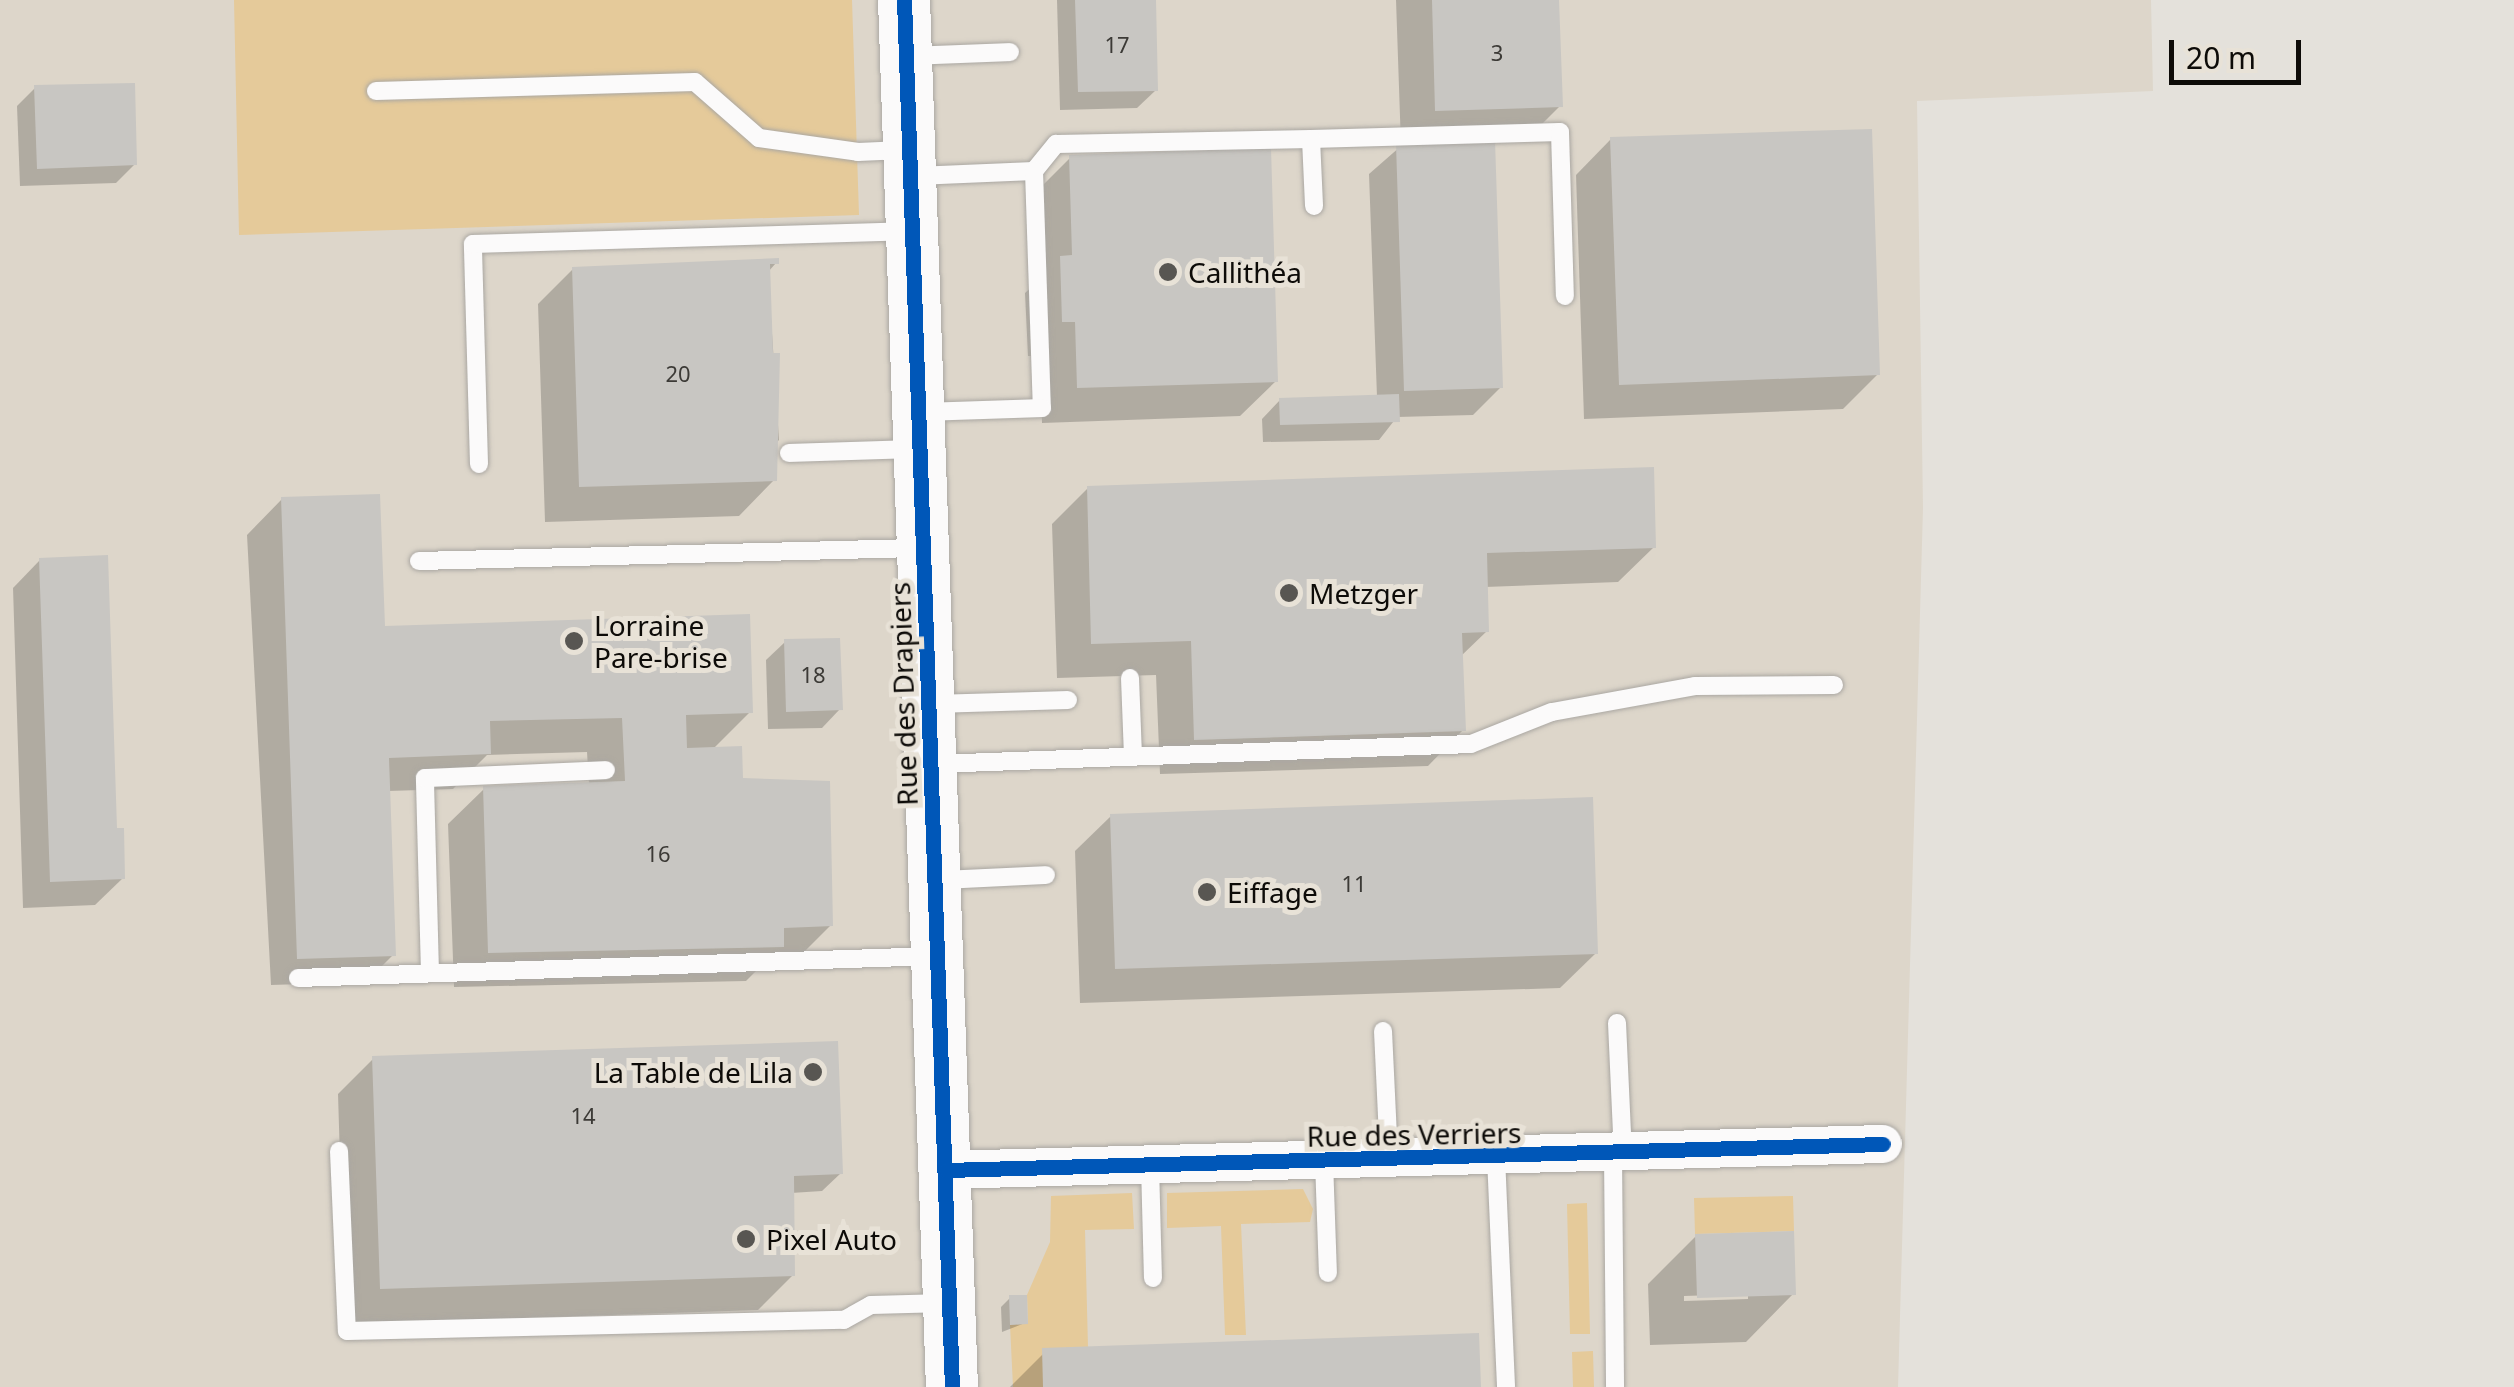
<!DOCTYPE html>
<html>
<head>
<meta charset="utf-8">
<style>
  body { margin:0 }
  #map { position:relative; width:2514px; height:1387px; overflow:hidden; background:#e4e1db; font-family:"Noto Sans",sans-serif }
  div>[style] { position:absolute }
  .built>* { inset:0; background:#ddd6ca }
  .green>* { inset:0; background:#e5ca9a }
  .shadow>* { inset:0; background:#0003 }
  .building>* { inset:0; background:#c8c6c2 }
  .roads { filter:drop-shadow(0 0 2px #aaa7a2) drop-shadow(0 0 2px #aaa7a2) }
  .lane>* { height:18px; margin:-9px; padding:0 9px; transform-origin:9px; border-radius:9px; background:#fbfafa }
  .street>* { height:38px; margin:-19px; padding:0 19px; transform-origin:19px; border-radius:19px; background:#fbfafa }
  .secondary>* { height:52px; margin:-26px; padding:0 26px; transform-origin:26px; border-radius:26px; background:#fbfafa }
  .cycleway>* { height:15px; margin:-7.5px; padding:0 7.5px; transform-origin:7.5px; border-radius:7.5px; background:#0057b8 }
  .dots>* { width:28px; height:28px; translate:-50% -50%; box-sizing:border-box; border:5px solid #e8e2d7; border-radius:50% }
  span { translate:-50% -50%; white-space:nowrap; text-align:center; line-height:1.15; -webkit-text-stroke:10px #e8e2d7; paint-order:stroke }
  .number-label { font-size:22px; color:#3c3a36 }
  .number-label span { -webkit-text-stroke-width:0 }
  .poi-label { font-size:28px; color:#0d0b08 }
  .left { translate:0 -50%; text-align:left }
  .right { translate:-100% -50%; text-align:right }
  .street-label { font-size:28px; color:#0d0b08 }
  .scale { position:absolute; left:2169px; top:40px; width:132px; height:45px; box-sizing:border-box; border:5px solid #0d0b08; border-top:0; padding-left:12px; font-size:30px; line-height:35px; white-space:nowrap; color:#0d0b08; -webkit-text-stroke:8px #e8e2d7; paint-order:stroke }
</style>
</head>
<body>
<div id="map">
  <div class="built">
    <i style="clip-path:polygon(0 0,2151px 0,2153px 91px,1917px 101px,1923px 508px,1898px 1387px,0 1387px)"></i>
  </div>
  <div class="green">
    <i style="clip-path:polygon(234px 0,852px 0,859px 215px,239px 235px)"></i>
    <i style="clip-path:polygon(1303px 1189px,1313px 1209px,1310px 1222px,1241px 1224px,1246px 1335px,1225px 1335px,1221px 1226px,1167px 1228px,1167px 1193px)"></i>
    <i style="clip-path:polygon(1132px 1193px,1134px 1229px,1085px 1230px,1088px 1347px,1043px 1387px,1013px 1387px,1010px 1325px,1028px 1323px,1027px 1295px,1050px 1242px,1051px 1196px)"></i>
    <i style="clip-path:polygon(1793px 1196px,1794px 1231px,1695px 1234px,1694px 1198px)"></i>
    <i style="clip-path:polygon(1587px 1203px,1590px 1334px,1570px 1334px,1567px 1204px)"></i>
    <i style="clip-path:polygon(1593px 1351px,1594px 1387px,1573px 1387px,1572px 1352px)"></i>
  </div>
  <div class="shadow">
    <i style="clip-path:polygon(1057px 0,1153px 0,1156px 90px,1137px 108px,1060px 110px)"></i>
    <i style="clip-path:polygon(1396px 0,1557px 0,1560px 106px,1525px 141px,1492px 142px,1501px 387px,1473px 415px,1397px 417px,1379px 440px,1263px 442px,1262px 419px,1280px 400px,1377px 397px,1369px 174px,1401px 146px)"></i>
    <i style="clip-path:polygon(35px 88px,135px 164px,116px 183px,20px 186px,17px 106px)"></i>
    <i style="clip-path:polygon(1611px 139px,1878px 374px,1843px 409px,1584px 419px,1576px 175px)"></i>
    <i style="clip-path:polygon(1070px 158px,1276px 381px,1240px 416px,1042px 423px,1040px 356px,1028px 356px,1025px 293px,1038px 281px,1035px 193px)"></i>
    <i style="clip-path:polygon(776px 263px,768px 272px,779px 440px,773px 446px,774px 480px,739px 516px,545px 522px,538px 304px,573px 269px)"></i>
    <i style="clip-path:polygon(1088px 488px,1654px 547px,1618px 582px,1485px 587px,1487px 631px,1460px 657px,1463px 730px,1428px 766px,1160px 774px,1156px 675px,1057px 678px,1052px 524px)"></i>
    <i style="clip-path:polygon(282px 499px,382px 628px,750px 712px,713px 749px,741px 780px,831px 925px,796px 960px,766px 961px,746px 981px,454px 987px,448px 824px,484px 789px,589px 785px,587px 752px,487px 755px,453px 789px,388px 791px,393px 955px,366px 982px,271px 985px,247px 535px)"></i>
    <i style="clip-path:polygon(40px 560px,123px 878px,95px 905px,23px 908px,13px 588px)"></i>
    <i style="clip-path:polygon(785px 642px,840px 709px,822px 728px,768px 729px,766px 660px)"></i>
    <i style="clip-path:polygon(1111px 816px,1596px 953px,1560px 988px,1080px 1003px,1075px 851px)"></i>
    <i style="clip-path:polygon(373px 1059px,841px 1173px,822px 1191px,791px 1193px,793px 1275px,758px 1310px,345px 1324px,338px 1094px)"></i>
    <i style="clip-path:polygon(evenodd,1696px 1236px,1793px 1294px,1746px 1342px,1650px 1345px,1648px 1284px,1696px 1236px,1748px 1294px,1748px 1299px,1684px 1301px,1684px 1296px,1748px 1294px)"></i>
    <i style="clip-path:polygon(1010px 1298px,1025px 1323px,1002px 1332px,1001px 1307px)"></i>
    <i style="clip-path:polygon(1043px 1354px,1479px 1387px,1010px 1387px)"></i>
  </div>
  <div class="building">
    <i style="clip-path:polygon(1075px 0,1156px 0,1158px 91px,1078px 92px)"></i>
    <i style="clip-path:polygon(1432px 0,1559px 0,1563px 107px,1435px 111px)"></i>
    <i style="clip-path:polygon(135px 83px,137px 165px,37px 169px,34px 85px)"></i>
    <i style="clip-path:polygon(1872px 129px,1880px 375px,1619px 385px,1610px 137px)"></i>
    <i style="clip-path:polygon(1495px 140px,1503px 388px,1404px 391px,1396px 144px)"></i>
    <i style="clip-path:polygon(1271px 148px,1278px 382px,1077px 388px,1075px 322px,1062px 322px,1060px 256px,1072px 255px,1069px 155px)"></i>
    <i style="clip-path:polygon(779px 258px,779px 264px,770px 264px,773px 353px,780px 353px,777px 481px,579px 487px,572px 267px)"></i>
    <i style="clip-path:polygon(1399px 394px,1400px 422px,1280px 425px,1279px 398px)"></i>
    <i style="clip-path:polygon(1654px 467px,1656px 548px,1487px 553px,1489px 632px,1462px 633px,1466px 731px,1194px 740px,1191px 641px,1091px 644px,1087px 486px)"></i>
    <i style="clip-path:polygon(380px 494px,385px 626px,750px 614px,753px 713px,686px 715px,687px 748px,742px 746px,743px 778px,830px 781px,833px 926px,784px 928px,784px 947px,488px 953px,483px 786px,625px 781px,622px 718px,490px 721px,491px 754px,389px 758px,396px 956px,297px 959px,281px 497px)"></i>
    <i style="clip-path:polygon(108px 555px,117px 828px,124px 828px,125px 879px,50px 882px,39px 558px)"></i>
    <i style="clip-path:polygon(840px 638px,843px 710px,786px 712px,784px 639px)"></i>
    <i style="clip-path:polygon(1593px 797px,1598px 954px,1115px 969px,1110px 814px)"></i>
    <i style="clip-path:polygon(838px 1041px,843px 1174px,794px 1176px,795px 1276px,380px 1289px,372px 1056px)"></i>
    <i style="clip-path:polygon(1794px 1231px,1796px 1295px,1697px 1298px,1695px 1234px)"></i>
    <i style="clip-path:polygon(1009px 1295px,1027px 1295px,1028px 1324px,1010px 1325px)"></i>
    <i style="clip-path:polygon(1479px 1333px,1481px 1387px,1043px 1387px,1042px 1348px)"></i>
  </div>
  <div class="roads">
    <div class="lane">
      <i style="left:911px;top:56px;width:99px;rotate:-2.3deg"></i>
      <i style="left:376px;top:91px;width:319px;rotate:-1.6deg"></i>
      <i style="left:695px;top:82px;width:85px;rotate:41.2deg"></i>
      <i style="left:759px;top:138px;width:100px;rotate:8deg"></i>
      <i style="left:858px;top:152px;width:45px;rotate:-2.5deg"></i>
      <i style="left:1311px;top:139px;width:249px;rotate:-1.6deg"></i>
      <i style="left:1560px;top:132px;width:164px;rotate:88.3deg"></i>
      <i style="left:1034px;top:171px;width:35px;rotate:-51deg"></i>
      <i style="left:1056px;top:144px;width:255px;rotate:-1.1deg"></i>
      <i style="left:1311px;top:139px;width:67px;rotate:87.4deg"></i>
      <i style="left:916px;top:176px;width:118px;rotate:-2.4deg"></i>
      <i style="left:1034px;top:171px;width:237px;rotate:88.1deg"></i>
      <i style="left:1042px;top:408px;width:118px;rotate:178.1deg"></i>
      <i style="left:789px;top:453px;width:124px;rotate:-1.8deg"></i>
      <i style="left:479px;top:464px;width:220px;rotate:-91.6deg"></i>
      <i style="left:473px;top:244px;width:433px;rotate:-1.7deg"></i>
      <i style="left:419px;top:561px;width:498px;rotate:-1.5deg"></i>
      <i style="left:1130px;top:678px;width:79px;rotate:87.8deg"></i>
      <i style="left:934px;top:704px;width:134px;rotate:-1.7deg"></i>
      <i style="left:936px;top:764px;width:535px;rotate:-2.14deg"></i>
      <i style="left:1471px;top:744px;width:87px;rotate:-21.6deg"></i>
      <i style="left:1552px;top:712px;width:145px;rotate:-10.3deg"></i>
      <i style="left:1695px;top:686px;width:139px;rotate:-0.4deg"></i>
      <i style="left:941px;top:880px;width:105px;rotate:-2.7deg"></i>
      <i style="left:430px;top:973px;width:195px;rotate:-91.5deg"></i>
      <i style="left:425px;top:778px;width:181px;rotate:-2.5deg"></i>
      <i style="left:298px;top:978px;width:635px;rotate:-1.98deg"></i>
      <i style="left:1617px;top:1023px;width:130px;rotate:87.4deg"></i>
      <i style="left:1383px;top:1031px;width:127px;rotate:87.3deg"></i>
      <i style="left:339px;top:1151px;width:180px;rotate:87.5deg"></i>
      <i style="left:347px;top:1331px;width:497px;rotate:-1.3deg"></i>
      <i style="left:844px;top:1320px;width:31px;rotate:-29deg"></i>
      <i style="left:871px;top:1305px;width:75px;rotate:-1.5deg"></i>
      <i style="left:1613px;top:1153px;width:234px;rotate:89.5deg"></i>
      <i style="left:1496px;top:1157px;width:230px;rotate:87.5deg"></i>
      <i style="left:1324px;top:1161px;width:112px;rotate:88deg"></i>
      <i style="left:1150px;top:1165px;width:113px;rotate:88.5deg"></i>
    </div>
    <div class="street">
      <i style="left:946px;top:1170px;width:937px;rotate:-1.59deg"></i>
    </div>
    <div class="secondary">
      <i style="left:904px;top:0;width:1388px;rotate:88.02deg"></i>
    </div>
  </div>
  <div class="cycleway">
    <i style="left:904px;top:0;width:1388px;rotate:88.02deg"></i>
    <i style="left:946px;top:1170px;width:937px;rotate:-1.59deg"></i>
  </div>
  <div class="dots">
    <i style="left:1168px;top:272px;background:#585652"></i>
    <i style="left:1289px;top:593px;background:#585652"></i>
    <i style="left:574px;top:641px;background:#585652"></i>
    <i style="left:1207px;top:892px;background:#585652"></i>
    <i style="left:813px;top:1072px;background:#585652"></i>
    <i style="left:746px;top:1239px;background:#585652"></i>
  </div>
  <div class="number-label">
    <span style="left:1117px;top:45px">17</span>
    <span style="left:1497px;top:53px">3</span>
    <span style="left:678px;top:374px">20</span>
    <span style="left:813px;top:675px">18</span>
    <span style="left:658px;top:854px">16</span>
    <span style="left:1354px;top:884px">11</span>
    <span style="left:583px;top:1116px">14</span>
  </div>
  <div class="poi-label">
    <span class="left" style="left:1188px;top:272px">Callithéa</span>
    <span class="left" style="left:1309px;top:593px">Metzger</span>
    <span class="left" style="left:594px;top:641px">Lorraine<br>Pare-brise</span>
    <span class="left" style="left:1227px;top:892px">Eiffage</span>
    <span class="right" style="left:793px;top:1072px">La Table de Lila</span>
    <span class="left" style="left:766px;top:1239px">Pixel Auto</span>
  </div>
  <div class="street-label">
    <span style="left:903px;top:694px;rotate:-92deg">Rue des Drapiers</span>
    <span style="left:1414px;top:1134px;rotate:-1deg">Rue des Verriers</span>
  </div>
  <div class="scale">20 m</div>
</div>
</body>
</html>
